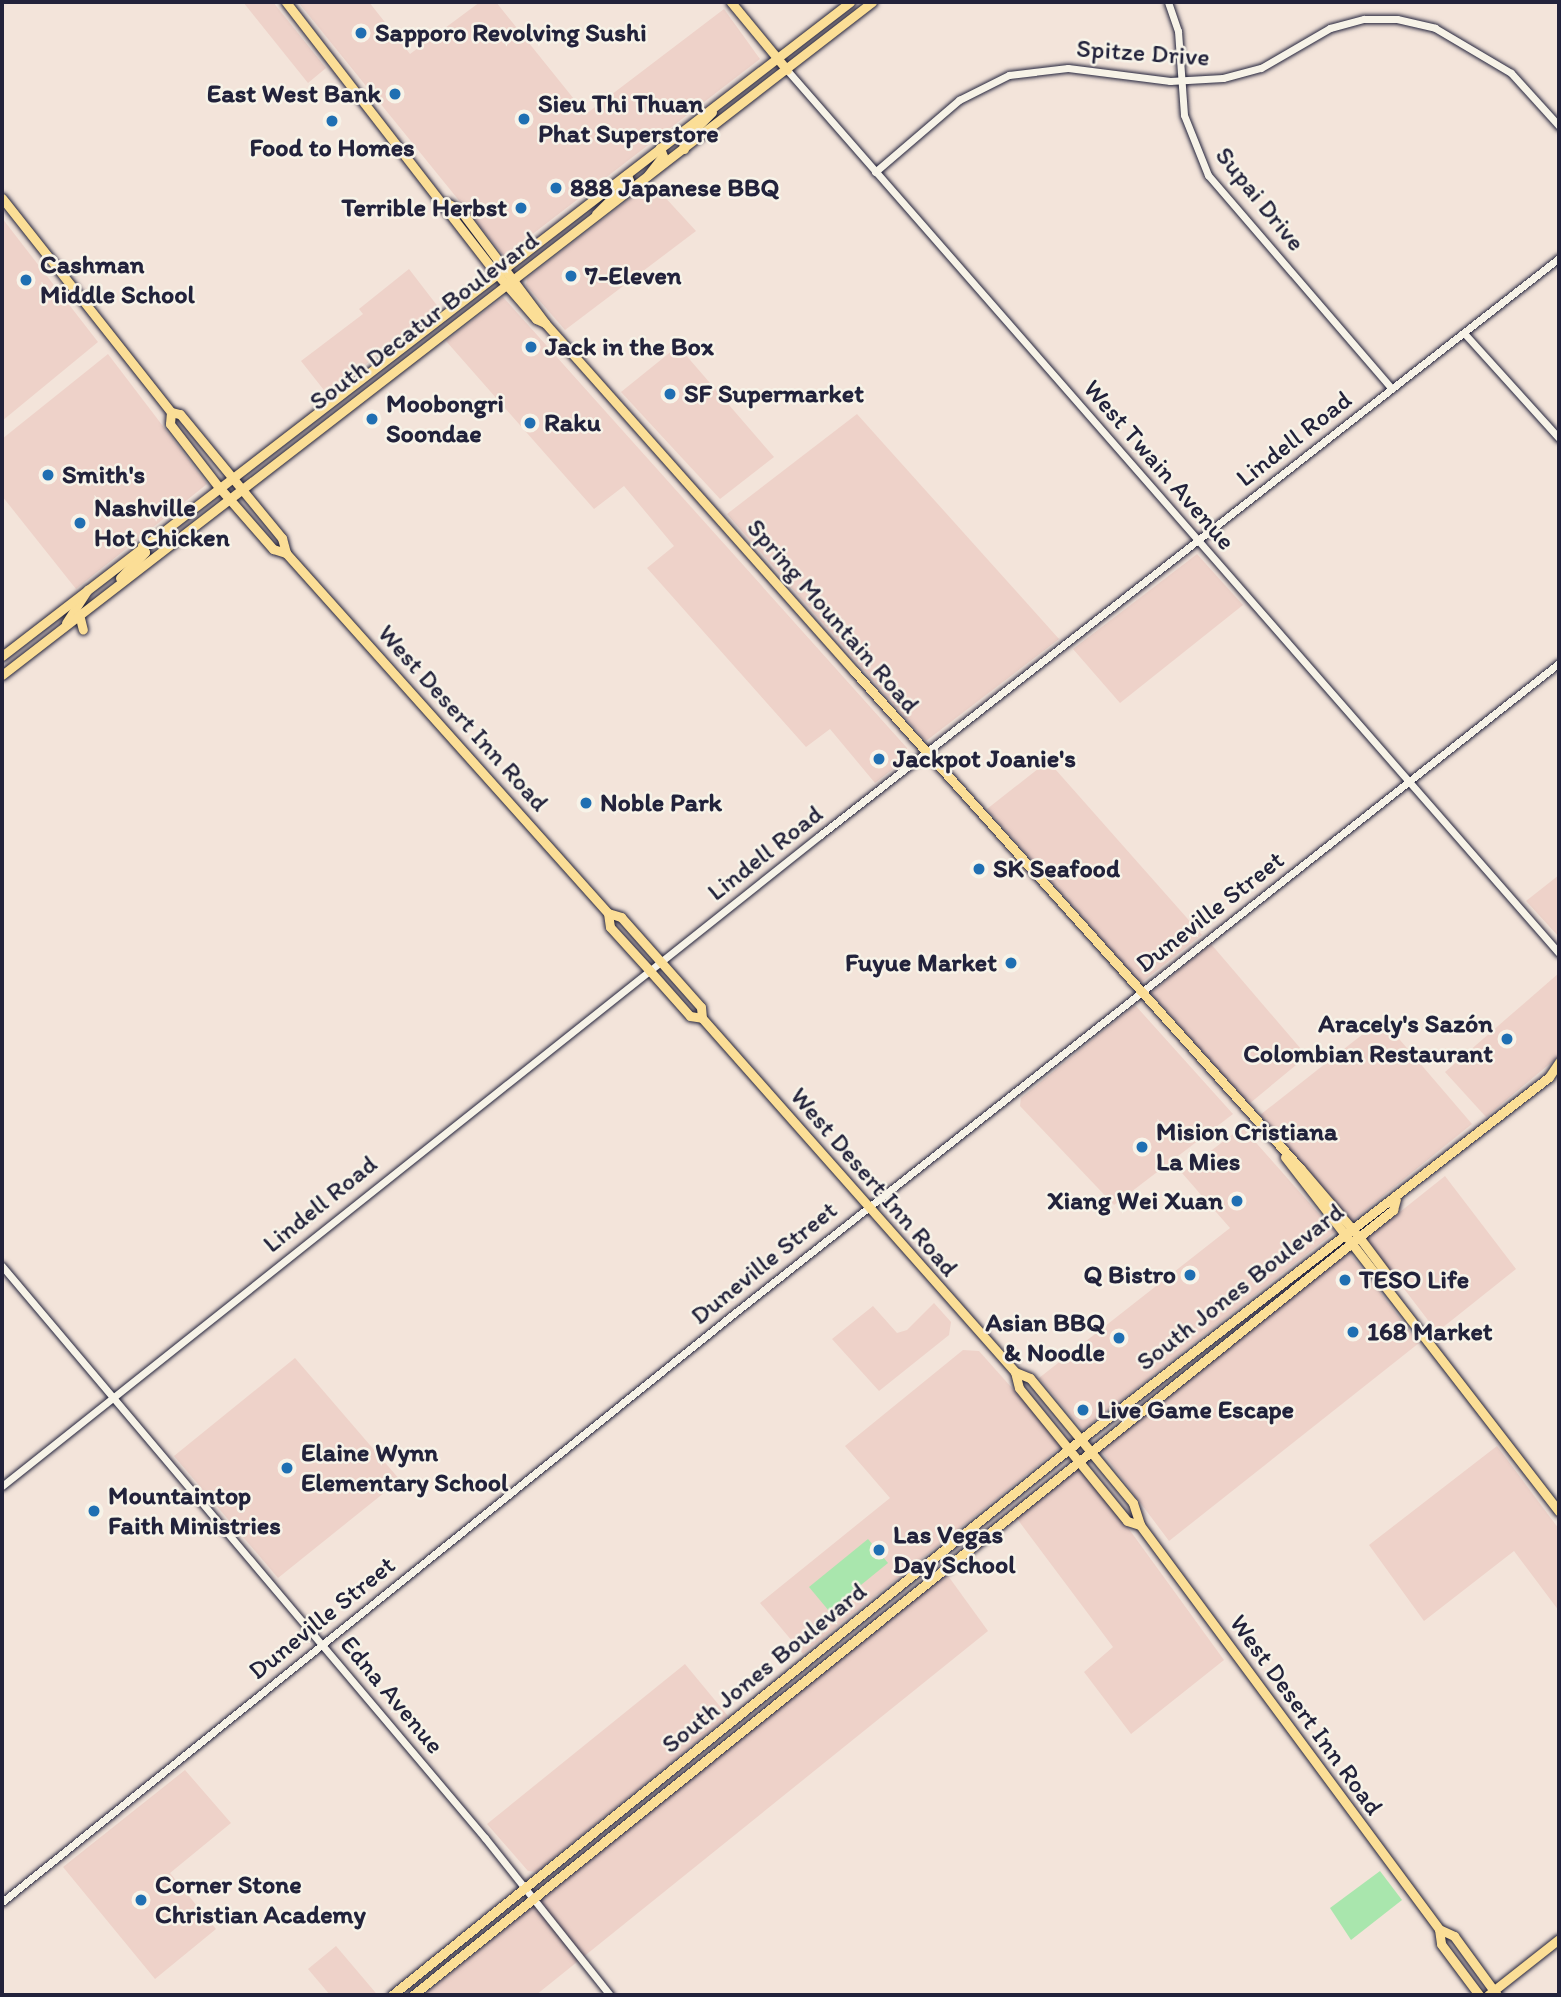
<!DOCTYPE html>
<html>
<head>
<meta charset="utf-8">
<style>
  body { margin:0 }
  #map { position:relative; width:1561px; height:1997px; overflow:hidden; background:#f3e4da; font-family:Itim,sans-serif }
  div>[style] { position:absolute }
  .built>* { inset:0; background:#eed2c9 }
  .green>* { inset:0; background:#a9e6ad }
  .roads { filter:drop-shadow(0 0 2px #22223b) drop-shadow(0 0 2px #22223b) }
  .minor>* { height:7px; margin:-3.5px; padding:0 3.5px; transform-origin:3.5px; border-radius:3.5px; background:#f7f3e8 }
  .major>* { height:9px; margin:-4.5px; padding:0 4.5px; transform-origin:4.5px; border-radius:4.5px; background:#fbde96 }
  .dots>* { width:19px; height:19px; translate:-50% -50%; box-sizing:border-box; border:4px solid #f7f3e8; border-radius:50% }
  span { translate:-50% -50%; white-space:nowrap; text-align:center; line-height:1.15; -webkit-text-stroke:5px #f7f3e8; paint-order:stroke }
  .poi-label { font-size:26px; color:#22223b; font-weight:700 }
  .left { translate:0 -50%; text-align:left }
  .right { translate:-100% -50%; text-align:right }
  .street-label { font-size:26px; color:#22223b }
  .frame { position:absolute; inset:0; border:4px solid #22223b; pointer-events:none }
</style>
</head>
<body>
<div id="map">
  <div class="built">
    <i style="clip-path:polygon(243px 2px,273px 2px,326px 68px,308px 83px)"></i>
    <i style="clip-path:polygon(298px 2px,369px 2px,410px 54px,480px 2px,496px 2px,586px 114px,724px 9px,760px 59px,504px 256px)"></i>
    <i style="clip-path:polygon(651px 182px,696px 231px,565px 330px,526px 285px,527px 278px)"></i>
    <i style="clip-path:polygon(2px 218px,98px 342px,2px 421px)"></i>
    <i style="clip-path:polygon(409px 269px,439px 308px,327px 394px,301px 361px,363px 314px,359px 309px)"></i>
    <i style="clip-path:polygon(503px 297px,907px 748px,907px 758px,875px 783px,830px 729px,806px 747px,647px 568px,674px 546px,624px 486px,594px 509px,446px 341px)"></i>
    <i style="clip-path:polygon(678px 346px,774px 457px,720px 499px,621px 392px)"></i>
    <i style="clip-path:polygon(108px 354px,207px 484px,76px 589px,2px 496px,2px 439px)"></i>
    <i style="clip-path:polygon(857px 414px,1059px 639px,926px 741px,727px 514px)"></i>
    <i style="clip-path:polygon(1197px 554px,1243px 605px,1120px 703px,1073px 649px)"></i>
    <i style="clip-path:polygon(1048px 761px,1202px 935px,1141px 983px,987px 809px)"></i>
    <i style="clip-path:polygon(1559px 875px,1559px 937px,1526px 901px)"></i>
    <i style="clip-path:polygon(1211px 944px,1307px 1056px,1249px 1104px,1151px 993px)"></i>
    <i style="clip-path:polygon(1559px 973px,1559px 1056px,1486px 1117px,1445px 1072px)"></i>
    <i style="clip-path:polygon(1135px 1005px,1233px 1114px,1114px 1205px,1020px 1106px,1021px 1098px)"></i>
    <i style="clip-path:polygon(1382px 1019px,1472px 1124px,1352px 1221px,1260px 1115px)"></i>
    <i style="clip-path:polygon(1242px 1127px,1335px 1232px,1083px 1430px,1039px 1378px,1230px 1228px,1182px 1173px)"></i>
    <i style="clip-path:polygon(1445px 1176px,1516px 1269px,1437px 1332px,1366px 1239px)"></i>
    <i style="clip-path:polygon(1349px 1252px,1419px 1343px,1169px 1541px,1100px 1449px)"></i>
    <i style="clip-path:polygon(934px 1303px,951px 1322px,949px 1335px,879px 1391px,832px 1339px,873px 1306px,897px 1333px,907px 1330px)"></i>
    <i style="clip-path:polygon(963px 1350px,979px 1351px,1063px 1445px,803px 1654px,760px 1603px,890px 1498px,845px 1446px)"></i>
    <i style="clip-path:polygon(295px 1358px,400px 1480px,278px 1578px,174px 1456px)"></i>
    <i style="clip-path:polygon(1497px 1446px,1559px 1529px,1559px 1611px,1514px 1551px,1424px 1621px,1369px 1545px)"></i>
    <i style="clip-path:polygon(1081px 1463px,1224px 1660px,1131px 1734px,1084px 1672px,1113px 1647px,1015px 1516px)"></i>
    <i style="clip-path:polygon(946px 1573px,988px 1631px,536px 1995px,423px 1995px)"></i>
    <i style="clip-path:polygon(685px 1664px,728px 1716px,536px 1872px,528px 1871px,487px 1824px)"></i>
    <i style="clip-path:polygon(185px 1770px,231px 1823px,170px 1873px,216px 1929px,155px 1979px,63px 1867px)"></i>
    <i style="clip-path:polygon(336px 1946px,375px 1992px,377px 1995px,330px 1995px,308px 1969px)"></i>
  </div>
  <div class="green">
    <i style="clip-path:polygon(868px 1539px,888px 1563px,829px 1611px,809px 1587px)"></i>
    <i style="clip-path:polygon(1380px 1871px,1402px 1900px,1351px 1940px,1330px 1908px)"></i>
  </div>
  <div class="roads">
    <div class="minor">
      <i style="left:1168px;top:2px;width:31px;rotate:71deg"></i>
      <i style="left:1178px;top:31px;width:84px;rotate:85.9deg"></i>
      <i style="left:1184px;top:115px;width:65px;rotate:68.2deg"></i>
      <i style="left:1208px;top:175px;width:282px;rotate:49.3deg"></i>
      <i style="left:787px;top:70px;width:1173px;rotate:48.84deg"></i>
      <i style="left:875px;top:172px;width:111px;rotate:-40.6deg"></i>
      <i style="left:959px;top:100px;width:56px;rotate:-26.6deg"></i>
      <i style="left:1009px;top:75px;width:59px;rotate:-6.8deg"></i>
      <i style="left:1068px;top:68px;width:103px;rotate:7.3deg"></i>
      <i style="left:1170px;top:81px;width:53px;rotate:-3.2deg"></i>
      <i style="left:1223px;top:78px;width:39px;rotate:-15deg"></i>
      <i style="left:1261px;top:68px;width:80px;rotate:-30.1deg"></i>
      <i style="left:1330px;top:28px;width:35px;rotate:-15deg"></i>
      <i style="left:1364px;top:19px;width:33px"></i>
      <i style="left:1397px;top:19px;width:39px;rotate:13deg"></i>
      <i style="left:1435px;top:28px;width:88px;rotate:30.6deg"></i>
      <i style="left:1511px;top:73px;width:72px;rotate:47.8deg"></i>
      <i style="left:1464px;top:333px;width:142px;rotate:47.9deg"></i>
      <i style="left:2px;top:1266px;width:749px;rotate:49.82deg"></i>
      <i style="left:485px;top:1838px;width:201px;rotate:51.5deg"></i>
      <i style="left:2px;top:1486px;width:1044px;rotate:-38.51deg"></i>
      <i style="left:819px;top:836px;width:939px;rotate:-37.99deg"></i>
      <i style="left:2px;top:1902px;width:937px;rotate:-38.8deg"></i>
      <i style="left:732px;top:1315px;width:1053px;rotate:-38.25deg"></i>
    </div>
    <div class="major">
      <i style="left:286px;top:2px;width:335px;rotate:52.3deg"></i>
      <i style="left:491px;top:267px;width:69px;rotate:49.1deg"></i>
      <i style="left:536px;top:319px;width:10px;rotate:24deg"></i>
      <i style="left:731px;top:2px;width:88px;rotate:50.5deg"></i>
      <i style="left:684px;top:149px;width:8px;rotate:-97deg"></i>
      <i style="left:683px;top:141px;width:41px;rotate:-45deg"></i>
      <i style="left:648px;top:175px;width:24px;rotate:-52deg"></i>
      <i style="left:663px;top:156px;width:9px;rotate:-111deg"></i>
      <i style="left:2px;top:198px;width:273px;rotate:51.7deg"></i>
      <i style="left:171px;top:412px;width:9px;rotate:13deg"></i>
      <i style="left:180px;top:414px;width:161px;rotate:50.6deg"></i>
      <i style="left:282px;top:538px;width:16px;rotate:75deg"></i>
      <i style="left:286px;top:553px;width:483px;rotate:48.2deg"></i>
      <i style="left:608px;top:913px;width:14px;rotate:82deg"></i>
      <i style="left:610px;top:927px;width:59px;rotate:47.7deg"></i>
      <i style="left:650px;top:971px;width:60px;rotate:48.4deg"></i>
      <i style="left:690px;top:1016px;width:12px;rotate:9deg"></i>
      <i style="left:447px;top:203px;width:16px;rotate:30deg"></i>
      <i style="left:461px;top:211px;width:140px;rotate:53.1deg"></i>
      <i style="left:545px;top:323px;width:465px;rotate:48.4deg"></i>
      <i style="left:854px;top:671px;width:668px;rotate:48.1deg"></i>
      <i style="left:1300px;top:1168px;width:91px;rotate:49.5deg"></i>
      <i style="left:1359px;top:1237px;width:45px;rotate:53.1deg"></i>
      <i style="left:1386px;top:1273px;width:9px;rotate:84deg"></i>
      <i style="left:596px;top:214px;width:47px;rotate:-45deg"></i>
      <i style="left:629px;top:181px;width:7px;rotate:-106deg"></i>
      <i style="left:171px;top:412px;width:12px;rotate:95deg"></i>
      <i style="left:170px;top:424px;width:78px;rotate:52.3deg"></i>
      <i style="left:218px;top:486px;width:84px;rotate:48.9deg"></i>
      <i style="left:273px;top:549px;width:14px;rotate:17deg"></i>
      <i style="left:120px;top:578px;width:36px;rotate:-46deg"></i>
      <i style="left:145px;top:552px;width:7px;rotate:-117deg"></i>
      <i style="left:79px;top:614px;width:16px;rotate:76deg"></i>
      <i style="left:66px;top:623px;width:40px;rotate:-57.1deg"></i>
      <i style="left:2px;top:656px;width:1071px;rotate:-37.64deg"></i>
      <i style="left:2px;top:675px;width:1100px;rotate:-37.72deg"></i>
      <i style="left:608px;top:913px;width:14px;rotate:17deg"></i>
      <i style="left:621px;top:917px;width:120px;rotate:48.4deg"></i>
      <i style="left:701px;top:1007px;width:11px;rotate:85deg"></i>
      <i style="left:702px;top:1018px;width:473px;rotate:48.5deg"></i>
      <i style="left:1015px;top:1372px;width:16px;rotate:76deg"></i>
      <i style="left:1019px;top:1388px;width:171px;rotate:50.9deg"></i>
      <i style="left:1127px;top:1521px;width:14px;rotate:17deg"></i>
      <i style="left:1285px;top:1157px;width:448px;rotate:52.3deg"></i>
      <i style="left:1015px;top:1372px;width:16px;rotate:22deg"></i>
      <i style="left:1030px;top:1378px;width:162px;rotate:50.5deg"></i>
      <i style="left:1133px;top:1503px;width:23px;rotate:72deg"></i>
      <i style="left:1140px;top:1525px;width:503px;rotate:53.49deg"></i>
      <i style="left:1439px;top:1929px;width:15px;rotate:82deg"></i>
      <i style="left:1441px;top:1944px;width:64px;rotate:53.3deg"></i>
      <i style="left:1439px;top:1929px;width:17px;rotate:25deg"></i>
      <i style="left:1454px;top:1936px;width:73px;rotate:53.9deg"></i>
      <i style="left:392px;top:1995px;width:897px;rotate:-38.89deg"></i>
      <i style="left:1090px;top:1432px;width:580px;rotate:-37.72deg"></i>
      <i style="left:1549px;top:1077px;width:18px;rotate:-56deg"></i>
      <i style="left:413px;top:1995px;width:1256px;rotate:-38.7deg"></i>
      <i style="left:1393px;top:1210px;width:11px;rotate:-75deg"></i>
      <i style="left:1488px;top:1995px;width:90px;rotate:-38.3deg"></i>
    </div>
  </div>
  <div class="dots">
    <i style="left:361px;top:33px;background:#1f6fb2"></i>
    <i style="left:395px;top:94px;background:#1f6fb2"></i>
    <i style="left:524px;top:119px;background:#1f6fb2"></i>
    <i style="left:332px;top:121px;background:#1f6fb2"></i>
    <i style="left:556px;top:188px;background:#1f6fb2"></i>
    <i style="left:521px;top:208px;background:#1f6fb2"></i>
    <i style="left:571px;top:276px;background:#1f6fb2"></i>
    <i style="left:26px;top:280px;background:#1f6fb2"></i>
    <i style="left:531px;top:347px;background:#1f6fb2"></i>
    <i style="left:670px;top:394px;background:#1f6fb2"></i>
    <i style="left:372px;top:419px;background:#1f6fb2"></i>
    <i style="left:530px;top:423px;background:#1f6fb2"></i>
    <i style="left:48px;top:475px;background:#1f6fb2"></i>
    <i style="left:80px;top:523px;background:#1f6fb2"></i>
    <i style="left:879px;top:759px;background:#1f6fb2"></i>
    <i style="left:586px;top:803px;background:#1f6fb2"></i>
    <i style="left:979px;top:869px;background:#1f6fb2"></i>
    <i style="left:1011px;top:963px;background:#1f6fb2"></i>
    <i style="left:1507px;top:1039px;background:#1f6fb2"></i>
    <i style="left:1142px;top:1147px;background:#1f6fb2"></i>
    <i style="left:1237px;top:1201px;background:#1f6fb2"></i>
    <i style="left:1190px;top:1275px;background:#1f6fb2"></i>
    <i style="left:1345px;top:1280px;background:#1f6fb2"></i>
    <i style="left:1353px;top:1332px;background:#1f6fb2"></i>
    <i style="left:1119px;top:1338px;background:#1f6fb2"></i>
    <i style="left:1083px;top:1410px;background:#1f6fb2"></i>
    <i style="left:287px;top:1468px;background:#1f6fb2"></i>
    <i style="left:94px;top:1511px;background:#1f6fb2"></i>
    <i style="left:879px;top:1550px;background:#1f6fb2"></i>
    <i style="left:141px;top:1900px;background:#1f6fb2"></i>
  </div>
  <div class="poi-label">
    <span class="left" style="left:375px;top:33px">Sapporo Revolving Sushi</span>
    <span class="right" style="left:381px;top:94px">East West Bank</span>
    <span class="left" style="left:538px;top:119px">Sieu Thi Thuan<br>Phat Superstore</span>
    <span style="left:332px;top:148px">Food to Homes</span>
    <span class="left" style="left:570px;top:188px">888 Japanese BBQ</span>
    <span class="right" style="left:507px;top:208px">Terrible Herbst</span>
    <span class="left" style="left:40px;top:280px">Cashman<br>Middle School</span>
    <span class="left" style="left:585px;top:276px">7-Eleven</span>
    <span class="left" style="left:545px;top:347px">Jack in the Box</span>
    <span class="left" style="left:684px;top:394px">SF Supermarket</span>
    <span class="left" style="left:386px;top:419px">Moobongri<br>Soondae</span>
    <span class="left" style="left:544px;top:423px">Raku</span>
    <span class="left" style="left:62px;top:475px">Smith's</span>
    <span class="left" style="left:94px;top:523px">Nashville<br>Hot Chicken</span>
    <span class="left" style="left:893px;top:759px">Jackpot Joanie's</span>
    <span class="left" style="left:600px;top:803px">Noble Park</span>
    <span class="left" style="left:993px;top:869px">SK Seafood</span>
    <span class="right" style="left:997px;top:963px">Fuyue Market</span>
    <span class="right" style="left:1493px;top:1039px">Aracely's Sazón<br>Colombian Restaurant</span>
    <span class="left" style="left:1156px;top:1147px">Mision Cristiana<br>La Mies</span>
    <span class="right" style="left:1223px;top:1201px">Xiang Wei Xuan</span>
    <span class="right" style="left:1176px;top:1275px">Q Bistro</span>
    <span class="left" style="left:1359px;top:1280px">TESO Life</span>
    <span class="right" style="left:1105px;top:1338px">Asian BBQ<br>&amp; Noodle</span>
    <span class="left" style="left:1367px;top:1332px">168 Market</span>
    <span class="left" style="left:1097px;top:1410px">Live Game Escape</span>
    <span class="left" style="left:301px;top:1468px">Elaine Wynn<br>Elementary School</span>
    <span class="left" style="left:108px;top:1511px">Mountaintop<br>Faith Ministries</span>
    <span class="left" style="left:893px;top:1550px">Las Vegas<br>Day School</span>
    <span class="left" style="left:155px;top:1900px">Corner Stone<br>Christian Academy</span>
  </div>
  <div class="street-label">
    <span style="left:1143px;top:53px;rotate:4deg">Spitze Drive</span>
    <span style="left:1260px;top:199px;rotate:51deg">Supai Drive</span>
    <span style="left:424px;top:321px;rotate:-37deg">South Decatur Boulevard</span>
    <span style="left:1294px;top:439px;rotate:-38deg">Lindell Road</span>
    <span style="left:1159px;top:465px;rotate:49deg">West Twain Avenue</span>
    <span style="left:833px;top:616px;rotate:49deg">Spring Mountain Road</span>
    <span style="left:463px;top:718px;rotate:48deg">West Desert Inn Road</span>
    <span style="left:765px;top:853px;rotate:-38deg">Lindell Road</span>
    <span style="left:1210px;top:912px;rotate:-38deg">Duneville Street</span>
    <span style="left:874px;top:1182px;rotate:49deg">West Desert Inn Road</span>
    <span style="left:320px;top:1204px;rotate:-39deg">Lindell Road</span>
    <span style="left:764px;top:1263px;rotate:-39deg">Duneville Street</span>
    <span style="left:1240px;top:1287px;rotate:-38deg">South Jones Boulevard</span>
    <span style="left:322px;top:1618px;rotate:-39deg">Duneville Street</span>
    <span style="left:764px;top:1668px;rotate:-39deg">South Jones Boulevard</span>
    <span style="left:392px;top:1695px;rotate:50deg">Edna Avenue</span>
    <span style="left:1306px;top:1715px;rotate:54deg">West Desert Inn Road</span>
  </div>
  <div class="frame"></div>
</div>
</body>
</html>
